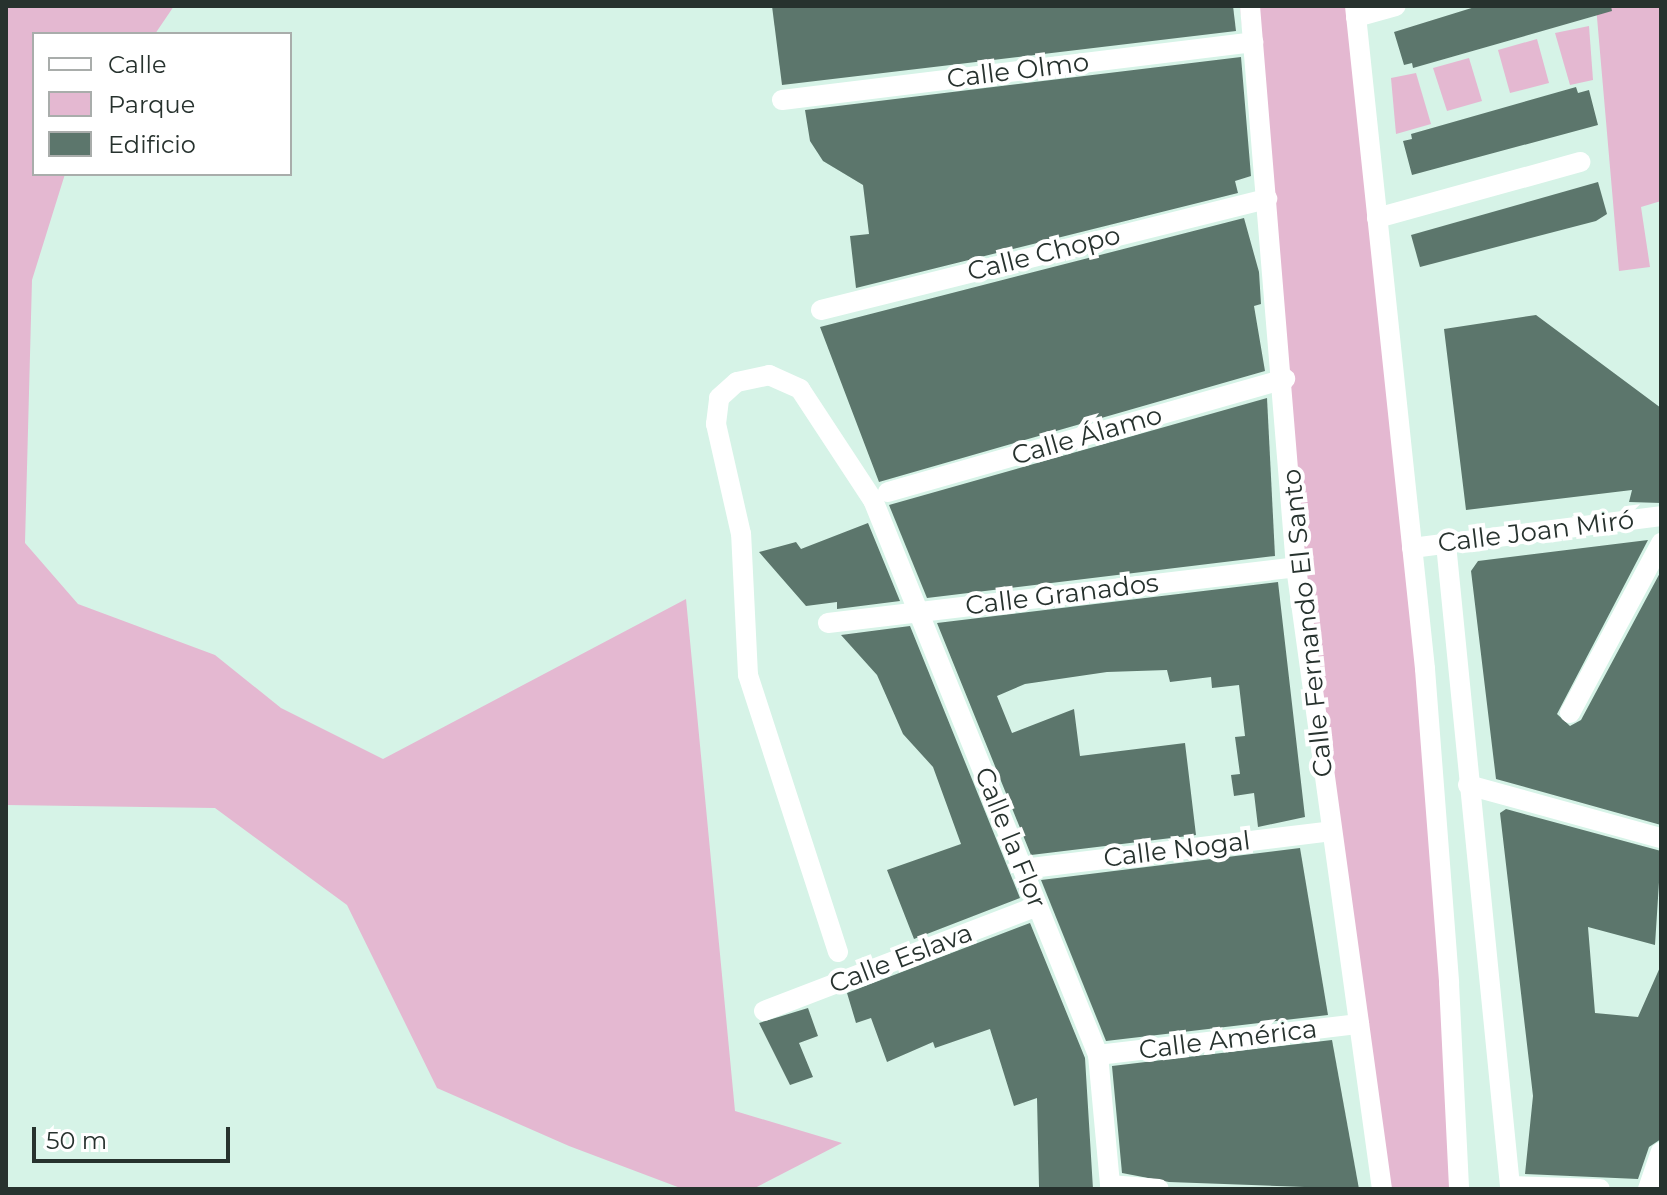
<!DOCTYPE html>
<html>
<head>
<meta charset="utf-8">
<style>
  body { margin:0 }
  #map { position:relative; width:1667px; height:1195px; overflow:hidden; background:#d6f3e7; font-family:Montserrat,sans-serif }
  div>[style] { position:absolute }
  .green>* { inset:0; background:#e4b8d1 }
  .building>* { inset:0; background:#5c766c }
  .street>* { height:20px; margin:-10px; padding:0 10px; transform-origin:10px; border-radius:10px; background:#fff }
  span { translate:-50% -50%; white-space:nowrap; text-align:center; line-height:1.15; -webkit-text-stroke:8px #fff; paint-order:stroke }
  .street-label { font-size:26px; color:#27322e }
  .frame { position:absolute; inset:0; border:8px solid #27322e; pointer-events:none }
  .legend { position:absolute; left:32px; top:32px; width:260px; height:144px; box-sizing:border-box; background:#fff; border:2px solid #a9adab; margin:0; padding:10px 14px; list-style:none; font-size:24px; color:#27322e }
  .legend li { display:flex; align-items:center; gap:16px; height:40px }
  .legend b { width:40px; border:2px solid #a9adab }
  .scale { position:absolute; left:32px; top:1127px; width:198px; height:36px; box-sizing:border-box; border:4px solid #27322e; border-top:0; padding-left:10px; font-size:24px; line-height:28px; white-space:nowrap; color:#27322e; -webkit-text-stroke:6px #fff; paint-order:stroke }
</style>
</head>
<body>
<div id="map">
  <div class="green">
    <i style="clip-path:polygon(6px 6px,174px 6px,155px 34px,34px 34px,34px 174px,65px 174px,32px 280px,25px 543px,78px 604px,215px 655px,281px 708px,383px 759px,686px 599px,735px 1111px,842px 1143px,753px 1189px,683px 1189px,569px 1146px,437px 1088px,347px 905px,215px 808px,6px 805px)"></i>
    <i style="clip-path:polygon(1240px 6px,1355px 6px,1412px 548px,1459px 1189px,1382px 1189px,1296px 567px)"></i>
    <i style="clip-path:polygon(1596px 6px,1661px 6px,1661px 201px,1641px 207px,1650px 267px,1619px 271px)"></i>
    <i style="clip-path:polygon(1589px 26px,1593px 80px,1570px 85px,1555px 33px)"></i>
    <i style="clip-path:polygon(1537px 39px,1549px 83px,1510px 93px,1498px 50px)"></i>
    <i style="clip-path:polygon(1469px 58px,1482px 101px,1447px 111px,1433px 68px)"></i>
    <i style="clip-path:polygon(1416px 73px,1431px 124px,1396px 134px,1391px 78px)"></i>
  </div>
  <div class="building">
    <i style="clip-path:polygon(772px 6px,1233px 6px,1236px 31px,782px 85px)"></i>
    <i style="clip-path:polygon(1478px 6px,1611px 6px,1612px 11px,1413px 68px,1412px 63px,1404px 65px,1394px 32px)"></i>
    <i style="clip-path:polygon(1241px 57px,1251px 176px,1235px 181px,1238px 193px,856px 288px,850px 236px,869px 234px,863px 185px,823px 161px,810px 141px,805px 110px)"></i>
    <i style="clip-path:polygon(1576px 87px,1578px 93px,1589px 90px,1598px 125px,1412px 175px,1403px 141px,1412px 139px,1411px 134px)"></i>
    <i style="clip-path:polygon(1598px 182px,1607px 214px,1596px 221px,1420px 267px,1411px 235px)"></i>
    <i style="clip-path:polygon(1244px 218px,1259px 272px,1261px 304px,1254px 306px,1265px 371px,879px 482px,820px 327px)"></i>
    <i style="clip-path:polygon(1536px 315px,1661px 408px,1661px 503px,1629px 502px,1632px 490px,1466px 510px,1444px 329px)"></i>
    <i style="clip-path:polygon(1267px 398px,1275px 556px,927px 598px,889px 505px)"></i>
    <i style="clip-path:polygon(868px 523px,900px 601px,837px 609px,837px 602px,806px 606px,759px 552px,796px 542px,801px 549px)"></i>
    <i style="clip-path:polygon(1648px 540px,1557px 714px,1570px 726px,1581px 720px,1661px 571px,1661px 825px,1496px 779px,1471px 571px,1478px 561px)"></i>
    <i style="clip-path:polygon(1278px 582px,1305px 817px,1258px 827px,1254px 793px,1234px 796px,1231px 775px,1240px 774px,1235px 737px,1245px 736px,1239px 685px,1212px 688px,1211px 677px,1170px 682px,1167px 670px,1107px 672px,1025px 684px,997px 696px,1012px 733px,1074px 709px,1080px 756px,1185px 743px,1196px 835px,1031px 855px,937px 623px)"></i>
    <i style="clip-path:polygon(910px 626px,1020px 898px,914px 939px,887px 870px,961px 844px,933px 767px,903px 734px,877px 675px,841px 635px)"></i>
    <i style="clip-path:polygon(1506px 809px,1661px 851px,1655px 945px,1588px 927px,1595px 1013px,1638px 1017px,1661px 965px,1661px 1139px,1649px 1147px,1638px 1179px,1525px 1174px,1533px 1096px,1500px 813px)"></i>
    <i style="clip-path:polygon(1300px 848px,1328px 1015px,1106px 1041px,1041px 880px)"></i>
    <i style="clip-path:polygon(1030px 923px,1085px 1058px,1093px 1189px,1039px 1187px,1037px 1098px,1014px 1106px,990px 1029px,935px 1048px,933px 1042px,887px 1062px,871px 1018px,856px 1023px,847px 993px)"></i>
    <i style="clip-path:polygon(808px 1008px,818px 1036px,799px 1043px,813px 1077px,790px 1085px,759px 1023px)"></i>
    <i style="clip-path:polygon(1332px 1040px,1359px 1189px,1169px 1182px,1122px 1173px,1112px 1066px)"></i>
  </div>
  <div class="street">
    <i style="left:1250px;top:6px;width:563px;rotate:85.31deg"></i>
    <i style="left:1296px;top:567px;width:628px;rotate:82.13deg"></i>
    <i style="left:1355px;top:6px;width:667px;rotate:83.97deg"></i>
    <i style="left:1425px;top:669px;width:315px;rotate:85.6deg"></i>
    <i style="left:1449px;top:983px;width:206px;rotate:87.2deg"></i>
    <i style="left:1356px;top:17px;width:41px;rotate:-15.4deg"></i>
    <i style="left:782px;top:100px;width:475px;rotate:-7deg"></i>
    <i style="left:1377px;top:218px;width:211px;rotate:-15.4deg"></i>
    <i style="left:821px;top:310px;width:460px;rotate:-14deg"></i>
    <i style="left:888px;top:492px;width:413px;rotate:-15.9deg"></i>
    <i style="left:1446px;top:544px;width:645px;rotate:84.31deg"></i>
    <i style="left:1510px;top:1186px;width:90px;rotate:1.9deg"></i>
    <i style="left:1412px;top:548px;width:251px;rotate:-7.3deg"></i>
    <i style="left:828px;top:623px;width:471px;rotate:-6.8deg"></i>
    <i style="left:1570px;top:713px;width:193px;rotate:-61.8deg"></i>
    <i style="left:1468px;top:785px;width:200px;rotate:15.4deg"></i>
    <i style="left:1023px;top:869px;width:311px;rotate:-7deg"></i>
    <i style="left:838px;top:952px;width:291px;rotate:-108deg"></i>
    <i style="left:748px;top:675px;width:141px;rotate:-92.8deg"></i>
    <i style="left:741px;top:534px;width:113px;rotate:-102.8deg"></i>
    <i style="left:716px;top:424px;width:26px;rotate:-83deg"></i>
    <i style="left:719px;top:398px;width:24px;rotate:-42deg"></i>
    <i style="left:737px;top:382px;width:33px;rotate:-12deg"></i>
    <i style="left:769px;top:375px;width:34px;rotate:24deg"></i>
    <i style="left:800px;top:389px;width:133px;rotate:56.7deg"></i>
    <i style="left:873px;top:500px;width:599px;rotate:67.93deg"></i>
    <i style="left:1098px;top:1055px;width:131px;rotate:84.7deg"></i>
    <i style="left:1110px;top:1185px;width:49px;rotate:4.7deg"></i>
    <i style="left:764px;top:1011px;width:292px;rotate:-21deg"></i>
    <i style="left:1098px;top:1055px;width:263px;rotate:-6.8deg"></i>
    <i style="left:1648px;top:1189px;width:39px;rotate:-71deg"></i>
  </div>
  <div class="street-label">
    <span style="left:1018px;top:71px;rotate:-7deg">Calle Olmo</span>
    <span style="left:1044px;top:254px;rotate:-14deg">Calle Chopo</span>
    <span style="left:1087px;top:436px;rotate:-16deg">Calle Álamo</span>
    <span style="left:1536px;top:532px;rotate:-7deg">Calle Joan Miró</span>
    <span style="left:1062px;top:595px;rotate:-7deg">Calle Granados</span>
    <span style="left:1308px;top:623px;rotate:-96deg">Calle Fernando El Santo</span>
    <span style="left:1010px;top:838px;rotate:68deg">Calle la Flor</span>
    <span style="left:1177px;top:850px;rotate:-7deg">Calle Nogal</span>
    <span style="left:901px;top:959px;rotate:-21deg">Calle Eslava</span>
    <span style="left:1228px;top:1040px;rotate:-7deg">Calle América</span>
  </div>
  <div class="frame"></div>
  <ul class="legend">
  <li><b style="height:10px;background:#fff"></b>Calle</li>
  <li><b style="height:22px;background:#e4b8d1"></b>Parque</li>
  <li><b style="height:22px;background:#5c766c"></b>Edificio</li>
  </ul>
  <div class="scale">50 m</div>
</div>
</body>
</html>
